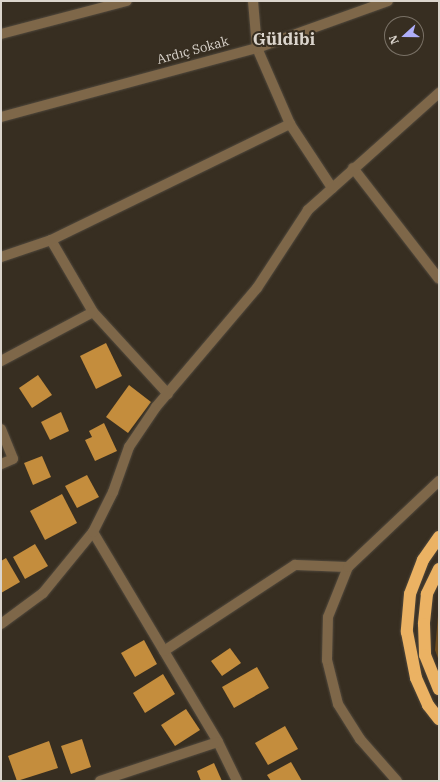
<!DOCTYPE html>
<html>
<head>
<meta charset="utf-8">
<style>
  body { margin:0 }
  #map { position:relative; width:440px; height:782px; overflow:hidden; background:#372e21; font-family:"IBM Plex Serif",serif }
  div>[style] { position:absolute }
  .green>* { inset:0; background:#6b4b1c }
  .building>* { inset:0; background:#c48d3d }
  .roads { filter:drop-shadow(0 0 1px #51493d) drop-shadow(0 0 1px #51493d) }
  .minor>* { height:10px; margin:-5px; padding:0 5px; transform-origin:5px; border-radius:5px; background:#7e6749 }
  .highway>* { height:12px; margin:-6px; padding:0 6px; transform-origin:6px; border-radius:6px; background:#ebb263 }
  span { translate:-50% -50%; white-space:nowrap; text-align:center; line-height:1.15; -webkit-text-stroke:4px #372e21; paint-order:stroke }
  .street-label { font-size:13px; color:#dbd5cd }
  .district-label { font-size:17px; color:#dbd5cd; font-weight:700 }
  .frame { position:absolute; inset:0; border:2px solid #dbd5cd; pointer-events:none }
  .north { position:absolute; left:384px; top:16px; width:40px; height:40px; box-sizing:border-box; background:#372e21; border:1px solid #797166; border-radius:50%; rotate:249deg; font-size:11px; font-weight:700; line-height:16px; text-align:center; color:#dbd5cd }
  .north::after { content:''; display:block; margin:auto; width:14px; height:18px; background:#aeaefa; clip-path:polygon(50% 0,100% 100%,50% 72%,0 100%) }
</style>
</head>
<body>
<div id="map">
  <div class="green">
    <i style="clip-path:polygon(439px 604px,439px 661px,435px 650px)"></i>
  </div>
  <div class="building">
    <i style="clip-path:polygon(106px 343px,122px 376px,96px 389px,80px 356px)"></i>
    <i style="clip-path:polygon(38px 375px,52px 395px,32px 408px,19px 388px)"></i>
    <i style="clip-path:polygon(129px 385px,151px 402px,128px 433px,106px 417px)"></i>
    <i style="clip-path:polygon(61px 412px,69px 431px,50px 440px,41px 422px)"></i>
    <i style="clip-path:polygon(104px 423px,117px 451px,95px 461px,85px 440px,92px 437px,89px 431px)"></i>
    <i style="clip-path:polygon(42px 456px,51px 477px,33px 485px,24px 463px)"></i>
    <i style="clip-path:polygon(87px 475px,99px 497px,77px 508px,65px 486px)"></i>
    <i style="clip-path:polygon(62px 494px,77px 523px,45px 540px,30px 511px)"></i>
    <i style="clip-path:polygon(35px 544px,48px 566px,25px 579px,13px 557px)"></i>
    <i style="clip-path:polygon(6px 558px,20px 582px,1px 593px,1px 561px)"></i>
    <i style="clip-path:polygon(144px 640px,157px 664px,135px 677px,121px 653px)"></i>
    <i style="clip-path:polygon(230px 648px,241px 663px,222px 676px,211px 661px)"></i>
    <i style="clip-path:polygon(257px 667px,269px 688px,234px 708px,222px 687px)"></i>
    <i style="clip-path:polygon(163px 674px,175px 694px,145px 713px,133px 693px)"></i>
    <i style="clip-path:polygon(186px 709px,200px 730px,175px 746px,161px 725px)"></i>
    <i style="clip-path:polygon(285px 726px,298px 749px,268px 765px,255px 743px)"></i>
    <i style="clip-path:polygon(82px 739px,91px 767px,71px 774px,61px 746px)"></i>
    <i style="clip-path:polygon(49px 741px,58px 768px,17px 781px,8px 756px)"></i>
    <i style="clip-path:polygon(291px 762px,302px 781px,271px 781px,267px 775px)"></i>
    <i style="clip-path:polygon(214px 763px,222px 781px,201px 781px,197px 771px)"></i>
  </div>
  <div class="roads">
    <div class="minor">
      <i style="left:253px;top:1px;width:47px;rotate:85.1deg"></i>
      <i style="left:257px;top:48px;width:83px;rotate:66.5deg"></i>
      <i style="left:290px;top:124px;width:77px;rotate:56.7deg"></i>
      <i style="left:1px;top:34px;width:130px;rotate:-14.7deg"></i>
      <i style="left:1px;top:117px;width:265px;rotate:-15.1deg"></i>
      <i style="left:257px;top:48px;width:139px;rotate:-19.7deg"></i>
      <i style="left:353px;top:168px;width:140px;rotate:52.2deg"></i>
      <i style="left:51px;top:240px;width:83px;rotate:59.7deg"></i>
      <i style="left:93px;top:312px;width:111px;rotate:47.6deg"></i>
      <i style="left:1px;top:257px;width:53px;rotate:-18.8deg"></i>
      <i style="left:51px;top:240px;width:266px;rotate:-25.9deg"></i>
      <i style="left:1px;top:361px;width:104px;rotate:-28deg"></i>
      <i style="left:1px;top:429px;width:32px;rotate:68deg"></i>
      <i style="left:13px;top:459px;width:13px;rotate:157deg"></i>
      <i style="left:93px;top:532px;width:244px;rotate:59.2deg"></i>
      <i style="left:218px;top:742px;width:43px;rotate:64deg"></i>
      <i style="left:1px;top:624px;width:52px;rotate:-36.4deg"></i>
      <i style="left:43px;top:593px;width:79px;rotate:-50.7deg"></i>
      <i style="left:93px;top:532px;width:45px;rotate:-63.4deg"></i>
      <i style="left:113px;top:492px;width:48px;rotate:-70.4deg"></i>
      <i style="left:129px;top:447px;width:48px;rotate:-56deg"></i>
      <i style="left:156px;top:407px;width:156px;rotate:-49.7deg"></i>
      <i style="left:257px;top:288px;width:93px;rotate:-56.8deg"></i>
      <i style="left:308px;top:210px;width:176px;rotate:-41.8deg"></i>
      <i style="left:164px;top:651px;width:157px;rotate:-33.3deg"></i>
      <i style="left:295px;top:565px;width:53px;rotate:2.2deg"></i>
      <i style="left:100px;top:781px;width:124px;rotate:-18.3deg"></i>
      <i style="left:397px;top:781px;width:56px;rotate:-131.4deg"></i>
      <i style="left:360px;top:739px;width:41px;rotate:-122.2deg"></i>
      <i style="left:338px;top:704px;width:45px;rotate:-104deg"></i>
      <i style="left:327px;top:660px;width:43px;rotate:-88.7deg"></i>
      <i style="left:328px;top:617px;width:54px;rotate:-68.2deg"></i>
      <i style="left:348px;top:567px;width:125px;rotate:-43.4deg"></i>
    </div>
    <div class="highway">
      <i style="left:439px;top:537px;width:28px;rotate:125deg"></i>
      <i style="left:423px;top:560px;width:36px;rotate:111deg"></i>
      <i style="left:410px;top:594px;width:38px;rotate:95deg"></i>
      <i style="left:407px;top:632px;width:47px;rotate:78.9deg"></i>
      <i style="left:416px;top:678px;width:30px;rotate:66deg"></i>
      <i style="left:428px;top:705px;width:18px;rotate:52deg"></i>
      <i style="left:439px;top:569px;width:28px;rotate:116deg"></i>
      <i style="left:427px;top:594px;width:30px;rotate:96deg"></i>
      <i style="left:424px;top:624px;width:31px;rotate:88deg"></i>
      <i style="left:425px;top:655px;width:37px;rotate:68deg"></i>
    </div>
  </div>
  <div class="street-label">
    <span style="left:193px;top:51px;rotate:-15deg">Ardıç Sokak</span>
  </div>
  <div class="district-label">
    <span style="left:284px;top:40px">Güldibi</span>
  </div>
  <div class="frame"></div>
  <div class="north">N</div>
</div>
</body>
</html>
